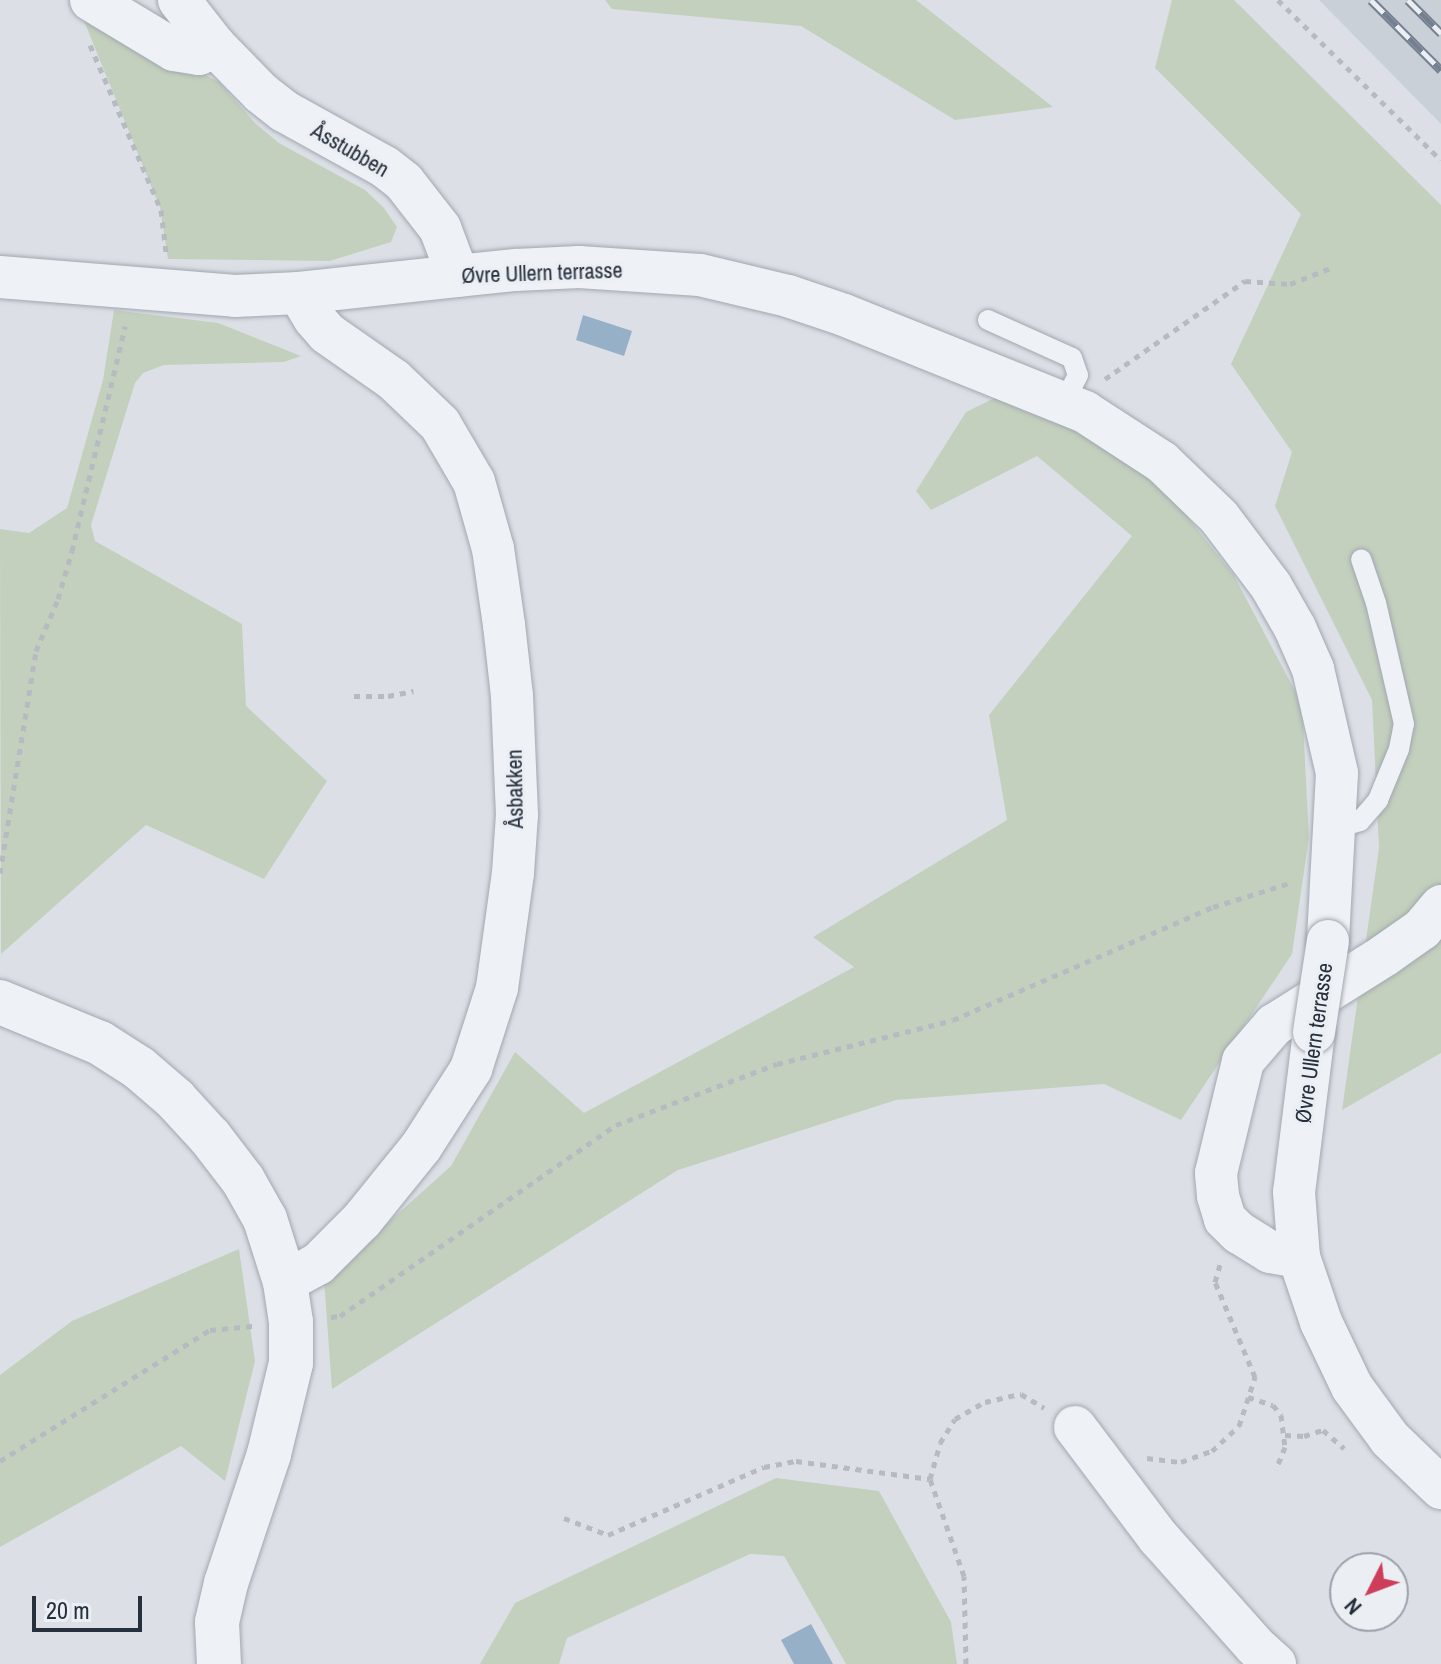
<!DOCTYPE html>
<html>
<head>
<meta charset="utf-8">
<style>
  body { margin:0 }
  #map { position:relative; width:1441px; height:1664px; overflow:hidden; background:#dce0e6; font-family:"Archivo Narrow",sans-serif }
  div>[style] { position:absolute }
  .built>* { inset:0; background:#cad0d8 }
  .green>* { inset:0; background:#c3d0bd }
  .water>* { inset:0; background:#96b0c7 }
  .path>* { height:5px; margin-top:-2.5px; transform-origin:0; background:repeating-linear-gradient(90deg,#b6bbc1 0 6px,transparent 0 12px) }
  .roads { filter:drop-shadow(0 0 2px #a2a7b0) drop-shadow(0 0 2px #a2a7b0) }
  .service>* { height:20px; margin:-10px; padding:0 10px; transform-origin:10px; border-radius:10px; background:#eef1f5 }
  .minor>* { height:42px; margin:-21px; padding:0 21px; transform-origin:21px; border-radius:21px; background:#eef1f5 }
  .tertiary>* { height:44px; margin:-22px; padding:0 22px; transform-origin:22px; border-radius:22px; background:#eef1f5 }
  .rail>* { height:9px; margin-top:-4.5px; transform-origin:0; background:repeating-linear-gradient(90deg,#ebeff4 0 18px,#758190 0 36px); box-sizing:border-box; border-block:2px solid #758190 }
  .bridges { filter:drop-shadow(0 0 2px #a2a7b0) drop-shadow(0 0 2px #a2a7b0) }
  .minor-bridge>* { height:42px; margin:-21px; padding:0 21px; transform-origin:21px; border-radius:21px; background:#eef1f5 }
  span { translate:-50% -50%; white-space:nowrap; text-align:center; line-height:1.15; -webkit-text-stroke:6px #ebeff4; paint-order:stroke }
  .street-label { font-size:22px; color:#262f3c }
  .north { position:absolute; left:1329px; top:1552px; width:80px; height:80px; box-sizing:border-box; background:#ebeff4; border:2px solid #9ca2aa; border-radius:50%; rotate:228deg; font-size:22px; font-weight:700; line-height:32px; text-align:center; color:#262f3c }
  .north::after { content:''; display:block; margin:auto; width:28px; height:36px; background:#ce3e5b; clip-path:polygon(50% 0,100% 100%,50% 72%,0 100%) }
  .scale { position:absolute; left:32px; top:1596px; width:110px; height:36px; box-sizing:border-box; border:4px solid #262f3c; border-top:0; padding-left:10px; font-size:24px; line-height:28px; white-space:nowrap; color:#262f3c; -webkit-text-stroke:6px #ebeff4; paint-order:stroke }
</style>
</head>
<body>
<div id="map">
  <div class="built">
    <i style="clip-path:polygon(1319px 0,1441px 0,1441px 124px)"></i>
  </div>
  <div class="green">
    <i style="clip-path:polygon(605px 0,916px 0,1053px 107px,955px 120px,801px 26px,612px 9px)"></i>
    <i style="clip-path:polygon(1172px 0,1234px 0,1441px 205px,1441px 1053px,1342px 1110px,1379px 848px,1372px 700px,1275px 506px,1292px 452px,1231px 364px,1301px 214px,1155px 68px)"></i>
    <i style="clip-path:polygon(80px 11px,219px 82px,255px 123px,279px 143px,365px 190px,384px 208px,397px 227px,391px 242px,330px 261px,168px 259px,160px 208px)"></i>
    <i style="clip-path:polygon(114px 310px,218px 323px,301px 356px,284px 362px,164px 365px,143px 373px,135px 383px,91px 525px,95px 541px,242px 624px,246px 706px,327px 781px,264px 879px,146px 825px,1px 954px,0 529px,29px 533px,67px 508px,103px 380px)"></i>
    <i style="clip-path:polygon(1001px 395px,1084px 420px,1157px 479px,1233px 574px,1302px 704px,1309px 837px,1292px 954px,1181px 1120px,1104px 1084px,896px 1100px,678px 1170px,332px 1389px,324px 1280px,451px 1166px,515px 1052px,584px 1113px,854px 967px,813px 937px,1007px 820px,989px 715px,1132px 536px,1037px 456px,931px 510px,916px 491px,966px 412px)"></i>
    <i style="clip-path:polygon(239px 1249px,255px 1361px,225px 1481px,181px 1446px,0 1547px,0 1375px,72px 1321px)"></i>
    <i style="clip-path:polygon(776px 1478px,879px 1491px,951px 1622px,957px 1664px,846px 1664px,784px 1556px,750px 1554px,567px 1638px,559px 1664px,480px 1664px,515px 1603px)"></i>
  </div>
  <div class="water">
    <i style="clip-path:polygon(583px 315px,632px 331px,624px 356px,576px 340px)"></i>
    <i style="clip-path:polygon(811px 1624px,833px 1664px,794px 1664px,781px 1640px)"></i>
  </div>
  <div class="path">
    <i style="left:1278px;top:0;width:228px;rotate:44.5deg"></i>
    <i style="left:90px;top:45px;width:180px;rotate:66.7deg"></i>
    <i style="left:161px;top:210px;width:42px;rotate:83.2deg"></i>
    <i style="left:1105px;top:379px;width:171px;rotate:-35deg"></i>
    <i style="left:1245px;top:281px;width:45px;rotate:3.8deg"></i>
    <i style="left:1290px;top:284px;width:46px;rotate:-21.6deg"></i>
    <i style="left:354px;top:696px;width:34px"></i>
    <i style="left:388px;top:696px;width:26px;rotate:-11deg"></i>
    <i style="left:0;top:873px;width:225px;rotate:-80.8deg"></i>
    <i style="left:36px;top:651px;width:56px;rotate:-67.1deg"></i>
    <i style="left:58px;top:599px;width:50px;rotate:-73.7deg"></i>
    <i style="left:72px;top:551px;width:231px;rotate:-76.7deg"></i>
    <i style="left:331px;top:1317px;width:9px;rotate:-6deg"></i>
    <i style="left:340px;top:1316px;width:336px;rotate:-34.7deg"></i>
    <i style="left:616px;top:1125px;width:172px;rotate:-20.8deg"></i>
    <i style="left:777px;top:1064px;width:181px;rotate:-14deg"></i>
    <i style="left:953px;top:1020px;width:283px;rotate:-23.5deg"></i>
    <i style="left:1213px;top:907px;width:84px;rotate:-17.4deg"></i>
    <i style="left:1248px;top:1397px;width:26px;rotate:18deg"></i>
    <i style="left:1273px;top:1405px;width:13px;rotate:51deg"></i>
    <i style="left:1281px;top:1415px;width:32px;rotate:83deg"></i>
    <i style="left:1285px;top:1447px;width:24px;rotate:112deg"></i>
    <i style="left:1285px;top:1435px;width:19px;rotate:3deg"></i>
    <i style="left:1304px;top:1436px;width:20px;rotate:-18deg"></i>
    <i style="left:1323px;top:1430px;width:28px;rotate:41deg"></i>
    <i style="left:1147px;top:1458px;width:34px;rotate:7deg"></i>
    <i style="left:1181px;top:1462px;width:33px;rotate:-20deg"></i>
    <i style="left:1212px;top:1451px;width:37px;rotate:-43deg"></i>
    <i style="left:1239px;top:1426px;width:52px;rotate:-71.9deg"></i>
    <i style="left:1255px;top:1377px;width:103px;rotate:-112.8deg"></i>
    <i style="left:1215px;top:1282px;width:19px;rotate:-74deg"></i>
    <i style="left:0;top:1461px;width:248px;rotate:-32deg"></i>
    <i style="left:210px;top:1330px;width:43px;rotate:-5.3deg"></i>
    <i style="left:564px;top:1518px;width:47px;rotate:21.1deg"></i>
    <i style="left:608px;top:1535px;width:170px;rotate:-23.6deg"></i>
    <i style="left:764px;top:1467px;width:33px;rotate:-11deg"></i>
    <i style="left:796px;top:1461px;width:135px;rotate:7.7deg"></i>
    <i style="left:966px;top:1664px;width:88px;rotate:-91.3deg"></i>
    <i style="left:964px;top:1576px;width:103px;rotate:-109.3deg"></i>
    <i style="left:930px;top:1479px;width:37px;rotate:-74deg"></i>
    <i style="left:940px;top:1443px;width:28px;rotate:-58deg"></i>
    <i style="left:955px;top:1419px;width:34px;rotate:-30deg"></i>
    <i style="left:985px;top:1402px;width:37px;rotate:-13deg"></i>
    <i style="left:1021px;top:1394px;width:27px;rotate:31deg"></i>
  </div>
  <div class="roads">
    <div class="service">
      <i style="left:988px;top:320px;width:92px;rotate:24.3deg"></i>
      <i style="left:1072px;top:358px;width:18px;rotate:71deg"></i>
      <i style="left:1078px;top:375px;width:30px;rotate:117deg"></i>
      <i style="left:1336px;top:828px;width:25px;rotate:-16deg"></i>
      <i style="left:1360px;top:821px;width:28px;rotate:-49deg"></i>
      <i style="left:1378px;top:800px;width:55px;rotate:-67.6deg"></i>
      <i style="left:1399px;top:749px;width:25px;rotate:-79deg"></i>
      <i style="left:1404px;top:724px;width:124px;rotate:-103deg"></i>
      <i style="left:1376px;top:603px;width:46px;rotate:-108.8deg"></i>
    </div>
    <div class="minor">
      <i style="left:91px;top:0;width:97px;rotate:31.1deg"></i>
      <i style="left:174px;top:50px;width:25px;rotate:9deg"></i>
      <i style="left:199px;top:54px;width:18px;rotate:-27deg"></i>
      <i style="left:179px;top:0;width:58px;rotate:52deg"></i>
      <i style="left:215px;top:46px;width:66px;rotate:45.6deg"></i>
      <i style="left:261px;top:93px;width:29px;rotate:38deg"></i>
      <i style="left:284px;top:111px;width:115px;rotate:29deg"></i>
      <i style="left:385px;top:167px;width:24px;rotate:38deg"></i>
      <i style="left:404px;top:182px;width:58px;rotate:52deg"></i>
      <i style="left:440px;top:228px;width:51px;rotate:69.4deg"></i>
      <i style="left:0;top:277px;width:236px;rotate:4.6deg"></i>
      <i style="left:235px;top:296px;width:64px;rotate:-2.7deg"></i>
      <i style="left:299px;top:293px;width:218px;rotate:-6.1deg"></i>
      <i style="left:516px;top:270px;width:63px;rotate:-2.7deg"></i>
      <i style="left:579px;top:267px;width:121px;rotate:3.8deg"></i>
      <i style="left:700px;top:275px;width:90px;rotate:13.4deg"></i>
      <i style="left:788px;top:296px;width:59px;rotate:18.7deg"></i>
      <i style="left:844px;top:315px;width:260px;rotate:21.9deg"></i>
      <i style="left:1085px;top:412px;width:92px;rotate:33deg"></i>
      <i style="left:1162px;top:462px;width:79px;rotate:44deg"></i>
      <i style="left:1219px;top:517px;width:86px;rotate:53deg"></i>
      <i style="left:1271px;top:586px;width:48px;rotate:60.3deg"></i>
      <i style="left:1295px;top:628px;width:45px;rotate:66.3deg"></i>
      <i style="left:1313px;top:669px;width:107px;rotate:77deg"></i>
      <i style="left:1337px;top:773px;width:168px;rotate:93.1deg"></i>
      <i style="left:1314px;top:1032px;width:161px;rotate:97.1deg"></i>
      <i style="left:1294px;top:1192px;width:65px;rotate:85.6deg"></i>
      <i style="left:1299px;top:1257px;width:69px;rotate:71.3deg"></i>
      <i style="left:1321px;top:1322px;width:72px;rotate:64.5deg"></i>
      <i style="left:1352px;top:1387px;width:64px;rotate:53.8deg"></i>
      <i style="left:1390px;top:1439px;width:71px;rotate:43.9deg"></i>
      <i style="left:1299px;top:1257px;width:29px;rotate:-170deg"></i>
      <i style="left:1270px;top:1252px;width:36px;rotate:-148deg"></i>
      <i style="left:1239px;top:1233px;width:20px;rotate:-135deg"></i>
      <i style="left:1225px;top:1219px;width:24px;rotate:-107deg"></i>
      <i style="left:1218px;top:1196px;width:23px;rotate:-95deg"></i>
      <i style="left:1216px;top:1173px;width:115px;rotate:-76.4deg"></i>
      <i style="left:1243px;top:1061px;width:48px;rotate:-49.3deg"></i>
      <i style="left:1274px;top:1025px;width:131px;rotate:-32.2deg"></i>
      <i style="left:1385px;top:955px;width:45px;rotate:-35.1deg"></i>
      <i style="left:1422px;top:929px;width:30px;rotate:-50deg"></i>
      <i style="left:285px;top:1282px;width:38px;rotate:-29deg"></i>
      <i style="left:318px;top:1264px;width:62px;rotate:-45deg"></i>
      <i style="left:362px;top:1220px;width:94px;rotate:-51.1deg"></i>
      <i style="left:421px;top:1147px;width:93px;rotate:-57.3deg"></i>
      <i style="left:471px;top:1069px;width:85px;rotate:-72.2deg"></i>
      <i style="left:497px;top:988px;width:116px;rotate:-82.1deg"></i>
      <i style="left:513px;top:873px;width:58px;rotate:-86.1deg"></i>
      <i style="left:517px;top:815px;width:119px;rotate:-92.4deg"></i>
      <i style="left:512px;top:696px;width:71px;rotate:-96.4deg"></i>
      <i style="left:504px;top:625px;width:77px;rotate:-98.2deg"></i>
      <i style="left:493px;top:549px;width:70px;rotate:-105.8deg"></i>
      <i style="left:474px;top:482px;width:67px;rotate:-120.4deg"></i>
      <i style="left:440px;top:424px;width:64px;rotate:-136.3deg"></i>
      <i style="left:394px;top:380px;width:82px;rotate:-145deg"></i>
      <i style="left:327px;top:333px;width:20px;rotate:-131deg"></i>
      <i style="left:314px;top:318px;width:29px;rotate:-121deg"></i>
      <i style="left:1075px;top:1427px;width:138px;rotate:53deg"></i>
      <i style="left:1158px;top:1537px;width:146px;rotate:48.3deg"></i>
      <i style="left:1255px;top:1646px;width:27px;rotate:42deg"></i>
    </div>
    <div class="tertiary">
      <i style="left:0;top:1002px;width:108px;rotate:22.3deg"></i>
      <i style="left:100px;top:1043px;width:46px;rotate:32.7deg"></i>
      <i style="left:139px;top:1068px;width:48px;rotate:40.7deg"></i>
      <i style="left:175px;top:1099px;width:52px;rotate:47.4deg"></i>
      <i style="left:210px;top:1137px;width:54px;rotate:52.5deg"></i>
      <i style="left:243px;top:1180px;width:45px;rotate:60.6deg"></i>
      <i style="left:265px;top:1219px;width:66px;rotate:72.4deg"></i>
      <i style="left:285px;top:1282px;width:40px;rotate:81.5deg"></i>
      <i style="left:291px;top:1322px;width:41px;rotate:90deg"></i>
      <i style="left:291px;top:1363px;width:94px;rotate:103.6deg"></i>
      <i style="left:269px;top:1454px;width:136px;rotate:108.4deg"></i>
      <i style="left:226px;top:1583px;width:40px;rotate:103deg"></i>
      <i style="left:217px;top:1622px;width:42px;rotate:87.3deg"></i>
    </div>
  </div>
  <div class="rail">
    <i style="left:1371px;top:0;width:99px;rotate:45deg"></i>
    <i style="left:1408px;top:0;width:47px;rotate:45deg"></i>
  </div>
  <div class="bridges">
    <div class="minor-bridge">
      <i style="left:1314px;top:1032px;width:92px;rotate:-81.3deg"></i>
    </div>
  </div>
  <div class="street-label">
    <span style="left:350px;top:150px;rotate:30deg">Åsstubben</span>
    <span style="left:542px;top:273px;rotate:-2deg">Øvre Ullern terrasse</span>
    <span style="left:515px;top:789px;rotate:-91deg">Åsbakken</span>
    <span style="left:1314px;top:1043px;rotate:-82deg">Øvre Ullern terrasse</span>
  </div>
  <div class="north">N</div>
  <div class="scale">20 m</div>
</div>
</body>
</html>
